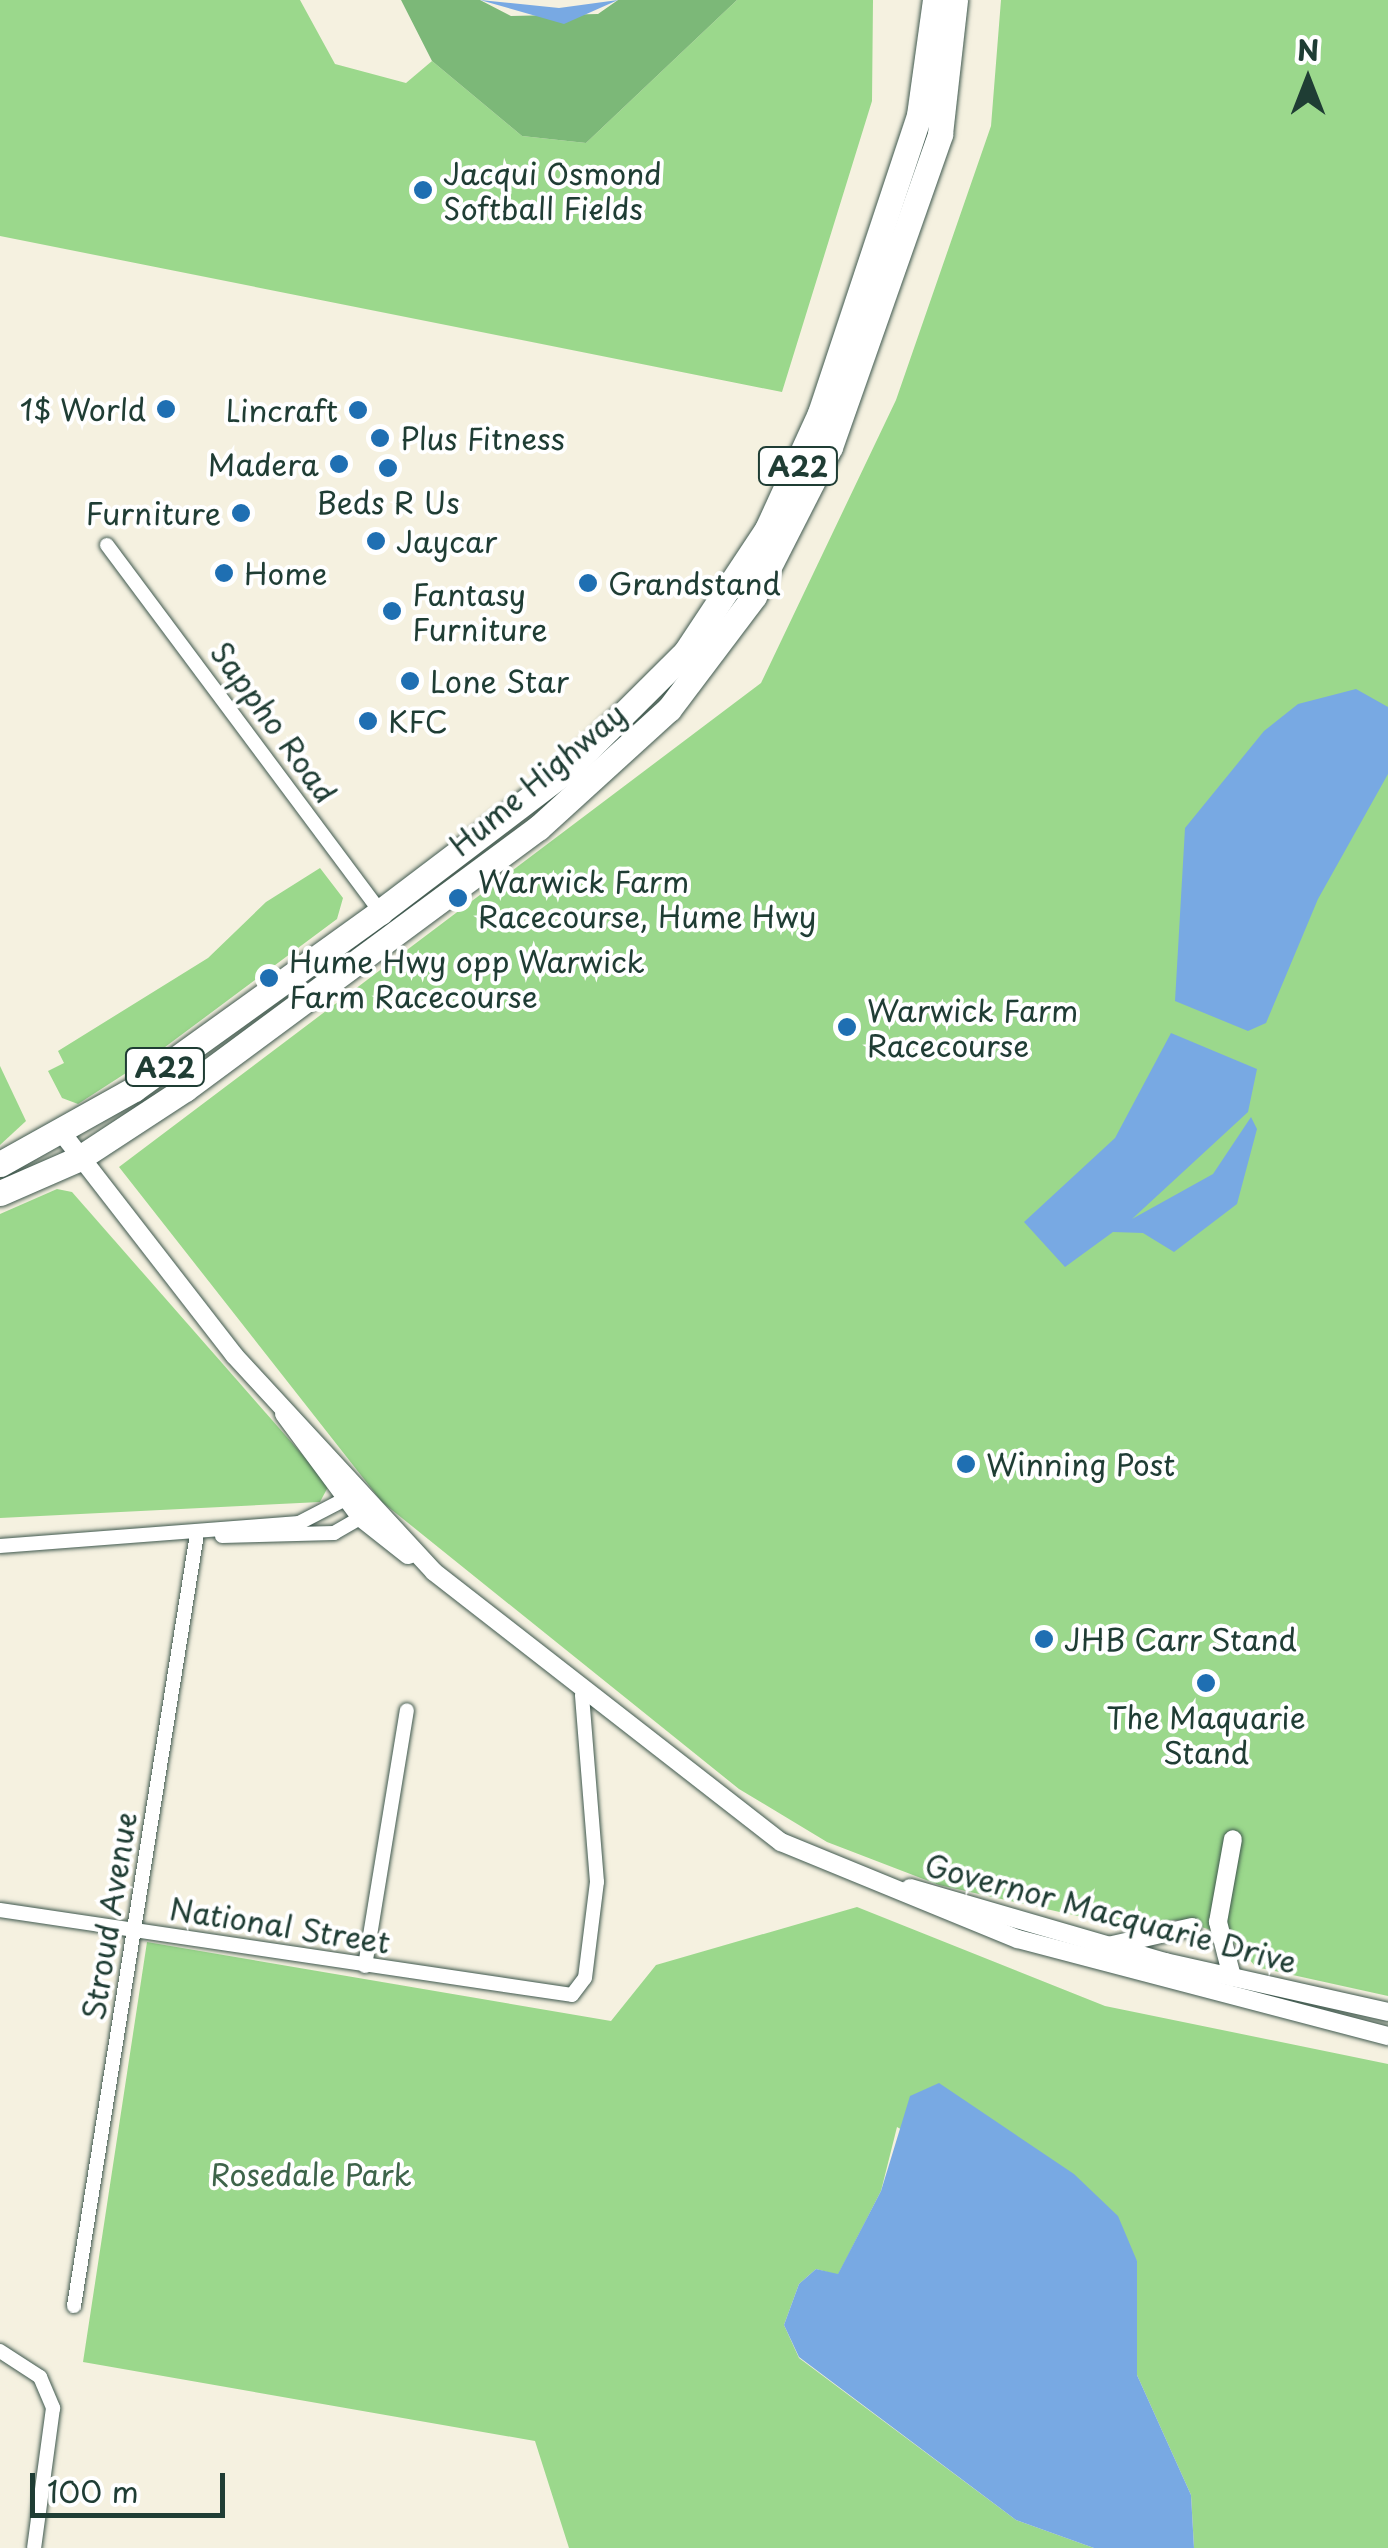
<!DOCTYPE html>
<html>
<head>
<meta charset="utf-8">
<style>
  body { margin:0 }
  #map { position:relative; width:1388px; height:2548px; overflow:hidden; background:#f5f1e0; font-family:"Playpen Sans",sans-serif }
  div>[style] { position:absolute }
  .green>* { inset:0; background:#9bd88c }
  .forest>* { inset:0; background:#7cb878 }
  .water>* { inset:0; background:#78a9e3 }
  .roads { filter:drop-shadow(0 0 2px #3f584e) drop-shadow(0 0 2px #3f584e) }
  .street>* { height:14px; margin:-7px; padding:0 7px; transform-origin:7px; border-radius:7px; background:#fff }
  .secondary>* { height:18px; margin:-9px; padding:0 9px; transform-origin:9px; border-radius:9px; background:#fff }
  .highway>* { height:25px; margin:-12.5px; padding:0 12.5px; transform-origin:12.5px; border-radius:12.5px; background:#fff }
  .dots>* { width:28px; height:28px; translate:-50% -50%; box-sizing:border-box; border:5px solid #fff; border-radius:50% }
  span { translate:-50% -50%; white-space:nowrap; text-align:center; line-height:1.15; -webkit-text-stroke:8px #fff; paint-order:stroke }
  .shield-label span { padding:2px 8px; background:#fff; border:2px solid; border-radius:8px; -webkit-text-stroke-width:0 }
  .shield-label { font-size:28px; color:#1f3d34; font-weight:700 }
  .poi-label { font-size:30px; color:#1f3d34 }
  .left { translate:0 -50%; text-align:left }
  .right { translate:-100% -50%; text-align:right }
  .street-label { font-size:30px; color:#1f3d34 }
  .park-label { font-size:30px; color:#3e644a }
  .north { position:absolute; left:1258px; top:30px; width:100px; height:100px; -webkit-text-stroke:8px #fff; paint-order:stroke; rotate:0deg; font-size:28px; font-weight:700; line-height:40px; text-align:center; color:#1f3d34 }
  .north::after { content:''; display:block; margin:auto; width:35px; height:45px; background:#1f3d34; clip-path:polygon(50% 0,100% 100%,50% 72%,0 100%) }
  .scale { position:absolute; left:30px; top:2473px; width:195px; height:45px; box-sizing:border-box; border:5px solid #1f3d34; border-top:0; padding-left:12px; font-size:30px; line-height:35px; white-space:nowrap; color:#1f3d34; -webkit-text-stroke:8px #fff; paint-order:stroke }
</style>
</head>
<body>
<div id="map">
  <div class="green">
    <i style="clip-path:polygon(0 0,300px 0,335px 64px,406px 83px,432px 61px,522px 136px,586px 143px,737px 0,873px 0,872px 101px,782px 392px,0 236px)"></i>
    <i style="clip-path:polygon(1001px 0,1388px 0,1388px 1996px,1256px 1967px,1227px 1935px,1179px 1920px,1109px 1923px,939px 1885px,827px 1842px,739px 1789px,382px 1502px,119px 1167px,761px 683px,896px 400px,991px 126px)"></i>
    <i style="clip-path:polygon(320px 868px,343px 898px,337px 919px,157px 1053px,78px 1104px,62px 1098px,48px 1071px,64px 1063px,58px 1051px,208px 958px,266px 902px)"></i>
    <i style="clip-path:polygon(0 1066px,26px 1121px,0 1145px)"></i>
    <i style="clip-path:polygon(57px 1189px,72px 1192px,329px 1485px,320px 1502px,0 1518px,0 1214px)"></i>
    <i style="clip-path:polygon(857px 1907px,1105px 2006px,1388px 2064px,1388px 2548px,1194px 2548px,1191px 2495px,1137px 2375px,1137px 2261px,897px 2127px,881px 2191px,838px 2275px,816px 2269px,799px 2284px,784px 2325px,799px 2358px,1016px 2520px,1094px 2548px,569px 2548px,535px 2441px,83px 2362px,147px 1942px,611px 2021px,656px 1965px)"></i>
  </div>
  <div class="forest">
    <i style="clip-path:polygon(401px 0,480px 0,511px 16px,598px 14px,618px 0,737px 0,586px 143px,522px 136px,432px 61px)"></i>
  </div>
  <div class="water">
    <i style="clip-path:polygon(480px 0,559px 8px,618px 0,564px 24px)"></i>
    <i style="clip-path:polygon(1356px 689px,1388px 707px,1388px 774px,1318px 899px,1266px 1023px,1248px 1031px,1175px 1001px,1185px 828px,1264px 731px,1298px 704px)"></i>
    <i style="clip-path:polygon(1171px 1033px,1257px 1069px,1248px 1112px,1132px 1219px,1213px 1174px,1251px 1117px,1257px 1129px,1237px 1204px,1174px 1252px,1143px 1233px,1113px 1232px,1065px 1267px,1024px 1222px,1115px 1138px)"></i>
    <i style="clip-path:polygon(939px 2083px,1074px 2174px,1118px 2216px,1137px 2261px,1137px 2375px,1191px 2495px,1194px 2548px,1094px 2548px,1016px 2520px,799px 2357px,784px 2325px,799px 2284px,816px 2269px,838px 2274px,881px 2191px,910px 2096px)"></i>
  </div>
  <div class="roads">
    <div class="street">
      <i style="left:107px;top:545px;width:464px;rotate:53.3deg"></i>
      <i style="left:222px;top:1536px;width:112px;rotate:-1.5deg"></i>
      <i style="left:334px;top:1533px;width:36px;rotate:-30deg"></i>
      <i style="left:0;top:1546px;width:300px;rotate:-4.4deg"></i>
      <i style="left:299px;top:1523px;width:63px;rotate:-27.4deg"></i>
      <i style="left:0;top:1910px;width:578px;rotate:8.45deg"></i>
      <i style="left:572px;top:1995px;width:21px;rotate:-53deg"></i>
      <i style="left:585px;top:1978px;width:97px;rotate:-82.9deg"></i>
      <i style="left:597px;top:1882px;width:188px;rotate:-94.6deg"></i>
      <i style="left:365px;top:1966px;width:259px;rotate:-80.7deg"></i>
      <i style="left:74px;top:2306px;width:782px;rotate:-80.95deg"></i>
      <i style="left:0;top:2351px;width:48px;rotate:33deg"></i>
      <i style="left:40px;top:2377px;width:34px;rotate:67deg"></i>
      <i style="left:53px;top:2408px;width:141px;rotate:97.7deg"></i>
    </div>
    <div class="secondary">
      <i style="left:62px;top:1133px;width:281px;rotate:52.2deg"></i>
      <i style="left:234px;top:1355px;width:295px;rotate:47.3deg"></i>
      <i style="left:434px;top:1572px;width:440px;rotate:37.9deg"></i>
      <i style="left:781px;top:1842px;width:256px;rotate:22.3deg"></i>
      <i style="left:1018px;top:1939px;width:383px;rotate:14.7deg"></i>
      <i style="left:284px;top:1414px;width:129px;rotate:53.5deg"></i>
      <i style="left:361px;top:1518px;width:60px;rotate:38.2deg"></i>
      <i style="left:910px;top:1888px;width:266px;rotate:16.2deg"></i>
      <i style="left:1165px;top:1962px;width:229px;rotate:12.6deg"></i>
      <i style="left:1108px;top:1946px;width:86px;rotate:-12.7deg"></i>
      <i style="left:1232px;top:1977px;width:57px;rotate:-104.3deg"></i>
      <i style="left:1218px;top:1922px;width:84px;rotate:-79.8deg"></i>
    </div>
    <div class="highway">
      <i style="left:0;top:1164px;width:154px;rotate:-29.2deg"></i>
      <i style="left:134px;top:1089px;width:303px;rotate:-35.7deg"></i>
      <i style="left:380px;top:912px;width:235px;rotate:-37.2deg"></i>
      <i style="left:567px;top:770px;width:166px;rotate:-44.8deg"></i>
      <i style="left:685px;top:653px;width:149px;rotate:-56.5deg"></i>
      <i style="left:767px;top:529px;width:128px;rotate:-65.4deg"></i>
      <i style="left:820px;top:413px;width:314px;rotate:-71.6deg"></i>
      <i style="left:919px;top:115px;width:116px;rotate:-82.1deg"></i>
      <i style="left:0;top:1193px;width:85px;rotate:-23.6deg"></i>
      <i style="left:78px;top:1159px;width:128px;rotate:-33.2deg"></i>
      <i style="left:185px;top:1089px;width:439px;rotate:-36.5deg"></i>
      <i style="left:538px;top:828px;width:177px;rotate:-42.3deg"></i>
      <i style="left:669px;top:709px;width:141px;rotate:-53deg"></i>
      <i style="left:754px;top:596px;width:167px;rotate:-63deg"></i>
      <i style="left:830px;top:447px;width:332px;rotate:-70.6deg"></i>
      <i style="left:940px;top:134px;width:135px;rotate:-83.6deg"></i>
    </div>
  </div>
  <div class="dots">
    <i style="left:423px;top:190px;background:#1f6fb2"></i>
    <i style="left:166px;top:409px;background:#1f6fb2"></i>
    <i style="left:358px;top:410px;background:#1f6fb2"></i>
    <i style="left:380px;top:438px;background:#1f6fb2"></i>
    <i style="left:339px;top:464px;background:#1f6fb2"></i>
    <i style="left:388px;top:468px;background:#1f6fb2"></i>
    <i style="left:241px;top:513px;background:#1f6fb2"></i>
    <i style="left:376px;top:541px;background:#1f6fb2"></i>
    <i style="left:224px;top:573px;background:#1f6fb2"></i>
    <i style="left:588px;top:583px;background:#1f6fb2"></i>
    <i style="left:392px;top:611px;background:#1f6fb2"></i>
    <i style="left:410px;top:681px;background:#1f6fb2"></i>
    <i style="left:368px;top:721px;background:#1f6fb2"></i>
    <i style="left:458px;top:898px;background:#1f6fb2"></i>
    <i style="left:269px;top:978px;background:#1f6fb2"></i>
    <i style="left:847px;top:1027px;background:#1f6fb2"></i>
    <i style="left:966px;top:1464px;background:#1f6fb2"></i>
    <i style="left:1044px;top:1639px;background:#1f6fb2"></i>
    <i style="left:1206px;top:1683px;background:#1f6fb2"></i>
  </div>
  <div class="shield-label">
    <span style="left:798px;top:466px">A22</span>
    <span style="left:165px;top:1067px">A22</span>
  </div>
  <div class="poi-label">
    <span class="left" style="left:443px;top:190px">Jacqui Osmond<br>Softball Fields</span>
    <span class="right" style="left:146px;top:409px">1$ World</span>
    <span class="right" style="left:338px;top:410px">Lincraft</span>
    <span class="left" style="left:400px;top:438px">Plus Fitness</span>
    <span class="right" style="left:319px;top:464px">Madera</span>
    <span style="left:388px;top:502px">Beds R Us</span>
    <span class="right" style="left:221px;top:513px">Furniture</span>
    <span class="left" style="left:396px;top:541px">Jaycar</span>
    <span class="left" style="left:244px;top:573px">Home</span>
    <span class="left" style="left:608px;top:583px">Grandstand</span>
    <span class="left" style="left:412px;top:611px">Fantasy<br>Furniture</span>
    <span class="left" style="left:430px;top:681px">Lone Star</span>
    <span class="left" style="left:388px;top:721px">KFC</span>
    <span class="left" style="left:478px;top:898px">Warwick Farm<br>Racecourse, Hume Hwy</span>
    <span class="left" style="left:289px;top:978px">Hume Hwy opp Warwick<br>Farm Racecourse</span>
    <span class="left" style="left:867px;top:1027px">Warwick Farm<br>Racecourse</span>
    <span class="left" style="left:986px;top:1464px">Winning Post</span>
    <span class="left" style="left:1064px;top:1639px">JHB Carr Stand</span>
    <span style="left:1206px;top:1734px">The Maquarie<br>Stand</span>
  </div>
  <div class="street-label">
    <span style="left:274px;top:722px;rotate:54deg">Sappho Road</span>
    <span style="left:537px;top:779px;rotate:-40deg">Hume Highway</span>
    <span style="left:1111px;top:1913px;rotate:15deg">Governor Macquarie Drive</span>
    <span style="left:109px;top:1916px;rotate:-81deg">Stroud Avenue</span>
    <span style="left:280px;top:1925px;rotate:9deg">National Street</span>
  </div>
  <div class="park-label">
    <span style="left:311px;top:2174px">Rosedale Park</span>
  </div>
  <div class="north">N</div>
  <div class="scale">100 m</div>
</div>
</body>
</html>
